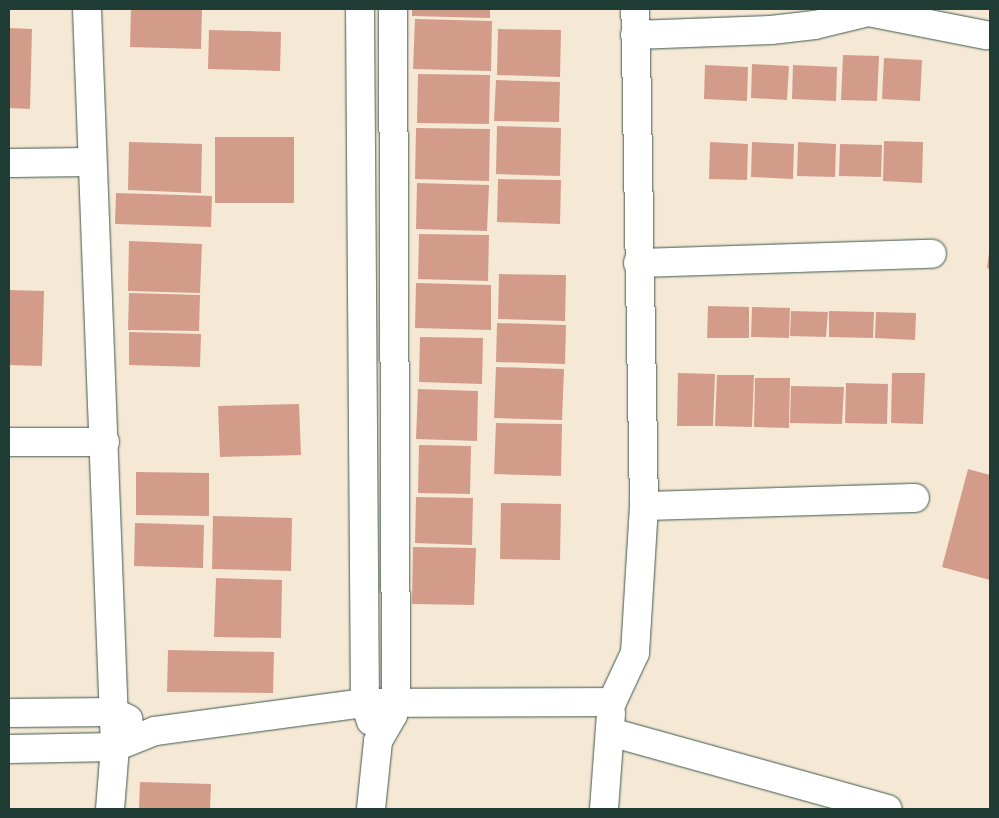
<!DOCTYPE html>
<html>
<head>
<meta charset="utf-8">
<style>
  body { margin:0 }
  #map { position:relative; width:999px; height:818px; overflow:hidden; background:#f5e9d6; font-family:"Libre Bodoni",serif }
  div>[style] { position:absolute }
  .building>* { inset:0; background:#d39c8a }
  .roads { filter:drop-shadow(0 0 1px #3f574c) drop-shadow(0 0 1px #3f574c) }
  .minor>* { height:28px; margin:-14px; padding:0 14px; transform-origin:14px; border-radius:14px; background:#fff }
  span { translate:-50% -50%; white-space:nowrap; text-align:center; line-height:1.15; -webkit-text-stroke:5px #f7f3e8; paint-order:stroke }
  .frame { position:absolute; inset:0; border:10px solid #1f3d34; pointer-events:none }
</style>
</head>
<body>
<div id="map">
  <div class="building">
    <i style="clip-path:polygon(131px 9px,202px 9px,201px 49px,130px 47px)"></i>
    <i style="clip-path:polygon(412px 9px,490px 9px,490px 18px,412px 16px)"></i>
    <i style="clip-path:polygon(415px 19px,492px 21px,491px 71px,413px 69px)"></i>
    <i style="clip-path:polygon(9px 28px,32px 29px,30px 109px,9px 108px)"></i>
    <i style="clip-path:polygon(498px 29px,561px 30px,560px 77px,497px 75px)"></i>
    <i style="clip-path:polygon(209px 30px,281px 32px,280px 71px,208px 69px)"></i>
    <i style="clip-path:polygon(843px 55px,879px 56px,877px 101px,841px 100px)"></i>
    <i style="clip-path:polygon(884px 58px,922px 60px,920px 101px,882px 99px)"></i>
    <i style="clip-path:polygon(752px 64px,789px 66px,787px 100px,751px 98px)"></i>
    <i style="clip-path:polygon(705px 65px,748px 67px,747px 101px,704px 99px)"></i>
    <i style="clip-path:polygon(793px 65px,837px 67px,836px 101px,792px 99px)"></i>
    <i style="clip-path:polygon(418px 74px,490px 75px,489px 124px,417px 123px)"></i>
    <i style="clip-path:polygon(496px 80px,560px 82px,559px 122px,494px 121px)"></i>
    <i style="clip-path:polygon(497px 126px,561px 128px,560px 176px,496px 174px)"></i>
    <i style="clip-path:polygon(416px 128px,490px 129px,489px 181px,415px 179px)"></i>
    <i style="clip-path:polygon(215px 137px,294px 137px,294px 203px,215px 203px)"></i>
    <i style="clip-path:polygon(884px 141px,923px 142px,922px 183px,883px 181px)"></i>
    <i style="clip-path:polygon(129px 142px,202px 144px,201px 193px,128px 190px)"></i>
    <i style="clip-path:polygon(710px 142px,748px 144px,747px 180px,709px 179px)"></i>
    <i style="clip-path:polygon(752px 142px,794px 144px,793px 179px,751px 177px)"></i>
    <i style="clip-path:polygon(798px 142px,836px 144px,835px 177px,797px 176px)"></i>
    <i style="clip-path:polygon(840px 144px,882px 145px,881px 177px,839px 176px)"></i>
    <i style="clip-path:polygon(498px 179px,561px 180px,560px 224px,497px 222px)"></i>
    <i style="clip-path:polygon(417px 183px,489px 185px,487px 231px,416px 229px)"></i>
    <i style="clip-path:polygon(116px 193px,212px 196px,211px 227px,115px 224px)"></i>
    <i style="clip-path:polygon(419px 234px,489px 235px,488px 281px,418px 279px)"></i>
    <i style="clip-path:polygon(129px 241px,202px 244px,200px 293px,128px 291px)"></i>
    <i style="clip-path:polygon(989px 253px,990px 253px,990px 269px,987px 268px)"></i>
    <i style="clip-path:polygon(499px 274px,566px 275px,565px 321px,498px 319px)"></i>
    <i style="clip-path:polygon(416px 283px,491px 285px,491px 330px,415px 328px)"></i>
    <i style="clip-path:polygon(9px 290px,44px 291px,42px 366px,9px 365px)"></i>
    <i style="clip-path:polygon(129px 293px,200px 295px,199px 331px,128px 330px)"></i>
    <i style="clip-path:polygon(708px 306px,749px 307px,749px 338px,707px 338px)"></i>
    <i style="clip-path:polygon(752px 307px,790px 308px,789px 338px,751px 337px)"></i>
    <i style="clip-path:polygon(791px 311px,828px 312px,826px 337px,790px 336px)"></i>
    <i style="clip-path:polygon(829px 311px,874px 312px,873px 338px,829px 337px)"></i>
    <i style="clip-path:polygon(876px 312px,916px 313px,915px 340px,875px 338px)"></i>
    <i style="clip-path:polygon(497px 323px,566px 325px,565px 364px,496px 362px)"></i>
    <i style="clip-path:polygon(129px 332px,201px 334px,200px 367px,129px 365px)"></i>
    <i style="clip-path:polygon(420px 337px,483px 338px,482px 384px,419px 382px)"></i>
    <i style="clip-path:polygon(496px 367px,564px 369px,562px 420px,494px 418px)"></i>
    <i style="clip-path:polygon(678px 373px,715px 374px,713px 426px,677px 426px)"></i>
    <i style="clip-path:polygon(892px 373px,925px 373px,923px 424px,891px 423px)"></i>
    <i style="clip-path:polygon(717px 375px,754px 375px,752px 427px,715px 426px)"></i>
    <i style="clip-path:polygon(755px 378px,790px 378px,789px 428px,754px 427px)"></i>
    <i style="clip-path:polygon(846px 383px,888px 384px,887px 424px,845px 423px)"></i>
    <i style="clip-path:polygon(791px 386px,844px 387px,842px 424px,790px 423px)"></i>
    <i style="clip-path:polygon(418px 389px,478px 391px,477px 441px,416px 439px)"></i>
    <i style="clip-path:polygon(299px 404px,301px 455px,220px 457px,218px 406px)"></i>
    <i style="clip-path:polygon(496px 423px,562px 424px,561px 476px,494px 474px)"></i>
    <i style="clip-path:polygon(419px 445px,471px 446px,470px 494px,418px 493px)"></i>
    <i style="clip-path:polygon(968px 469px,990px 475px,990px 580px,942px 567px)"></i>
    <i style="clip-path:polygon(136px 472px,209px 473px,209px 516px,136px 515px)"></i>
    <i style="clip-path:polygon(416px 497px,473px 498px,472px 545px,415px 543px)"></i>
    <i style="clip-path:polygon(501px 503px,561px 504px,560px 560px,500px 559px)"></i>
    <i style="clip-path:polygon(213px 516px,292px 518px,291px 571px,212px 569px)"></i>
    <i style="clip-path:polygon(135px 523px,204px 525px,203px 568px,134px 566px)"></i>
    <i style="clip-path:polygon(413px 547px,476px 548px,474px 605px,412px 604px)"></i>
    <i style="clip-path:polygon(216px 578px,282px 580px,281px 638px,214px 637px)"></i>
    <i style="clip-path:polygon(168px 650px,274px 652px,273px 693px,167px 692px)"></i>
    <i style="clip-path:polygon(140px 782px,211px 784px,210px 809px,139px 809px)"></i>
  </div>
  <div class="roads">
    <div class="minor">
      <i style="left:87px;top:9px;width:739px;rotate:87.83deg"></i>
      <i style="left:115px;top:747px;width:62px;rotate:94.6deg"></i>
      <i style="left:360px;top:9px;width:694px;rotate:89.59deg"></i>
      <i style="left:365px;top:703px;width:19px;rotate:72deg"></i>
      <i style="left:853px;top:9px;width:136px;rotate:11.1deg"></i>
      <i style="left:635px;top:35px;width:136px;rotate:-2.1deg"></i>
      <i style="left:771px;top:30px;width:44px;rotate:-6.5deg"></i>
      <i style="left:815px;top:25px;width:50px;rotate:-13.8deg"></i>
      <i style="left:9px;top:163px;width:83px;rotate:-0.7deg"></i>
      <i style="left:638px;top:263px;width:294px;rotate:-1.8deg"></i>
      <i style="left:9px;top:442px;width:96px"></i>
      <i style="left:644px;top:506px;width:271px;rotate:-1.7deg"></i>
      <i style="left:9px;top:713px;width:104px;rotate:-0.6deg"></i>
      <i style="left:113px;top:712px;width:17px;rotate:25deg"></i>
      <i style="left:610px;top:732px;width:288px;rotate:15.5deg"></i>
      <i style="left:9px;top:749px;width:106px;rotate:-1.1deg"></i>
      <i style="left:115px;top:747px;width:43px;rotate:-21.8deg"></i>
      <i style="left:155px;top:731px;width:212px;rotate:-7.6deg"></i>
      <i style="left:365px;top:703px;width:247px;rotate:-0.2deg"></i>
      <i style="left:612px;top:702px;width:54px;rotate:-64.9deg"></i>
      <i style="left:635px;top:653px;width:147px;rotate:-86.5deg"></i>
      <i style="left:644px;top:506px;width:497px;rotate:-91deg"></i>
      <i style="left:371px;top:809px;width:68px;rotate:-84.1deg"></i>
      <i style="left:378px;top:741px;width:30px;rotate:-60deg"></i>
      <i style="left:393px;top:715px;width:12px;rotate:-76deg"></i>
      <i style="left:396px;top:703px;width:694px;rotate:-90.25deg"></i>
      <i style="left:604px;top:809px;width:96px;rotate:-85.8deg"></i>
    </div>
  </div>
  <div class="frame"></div>
</div>
</body>
</html>
